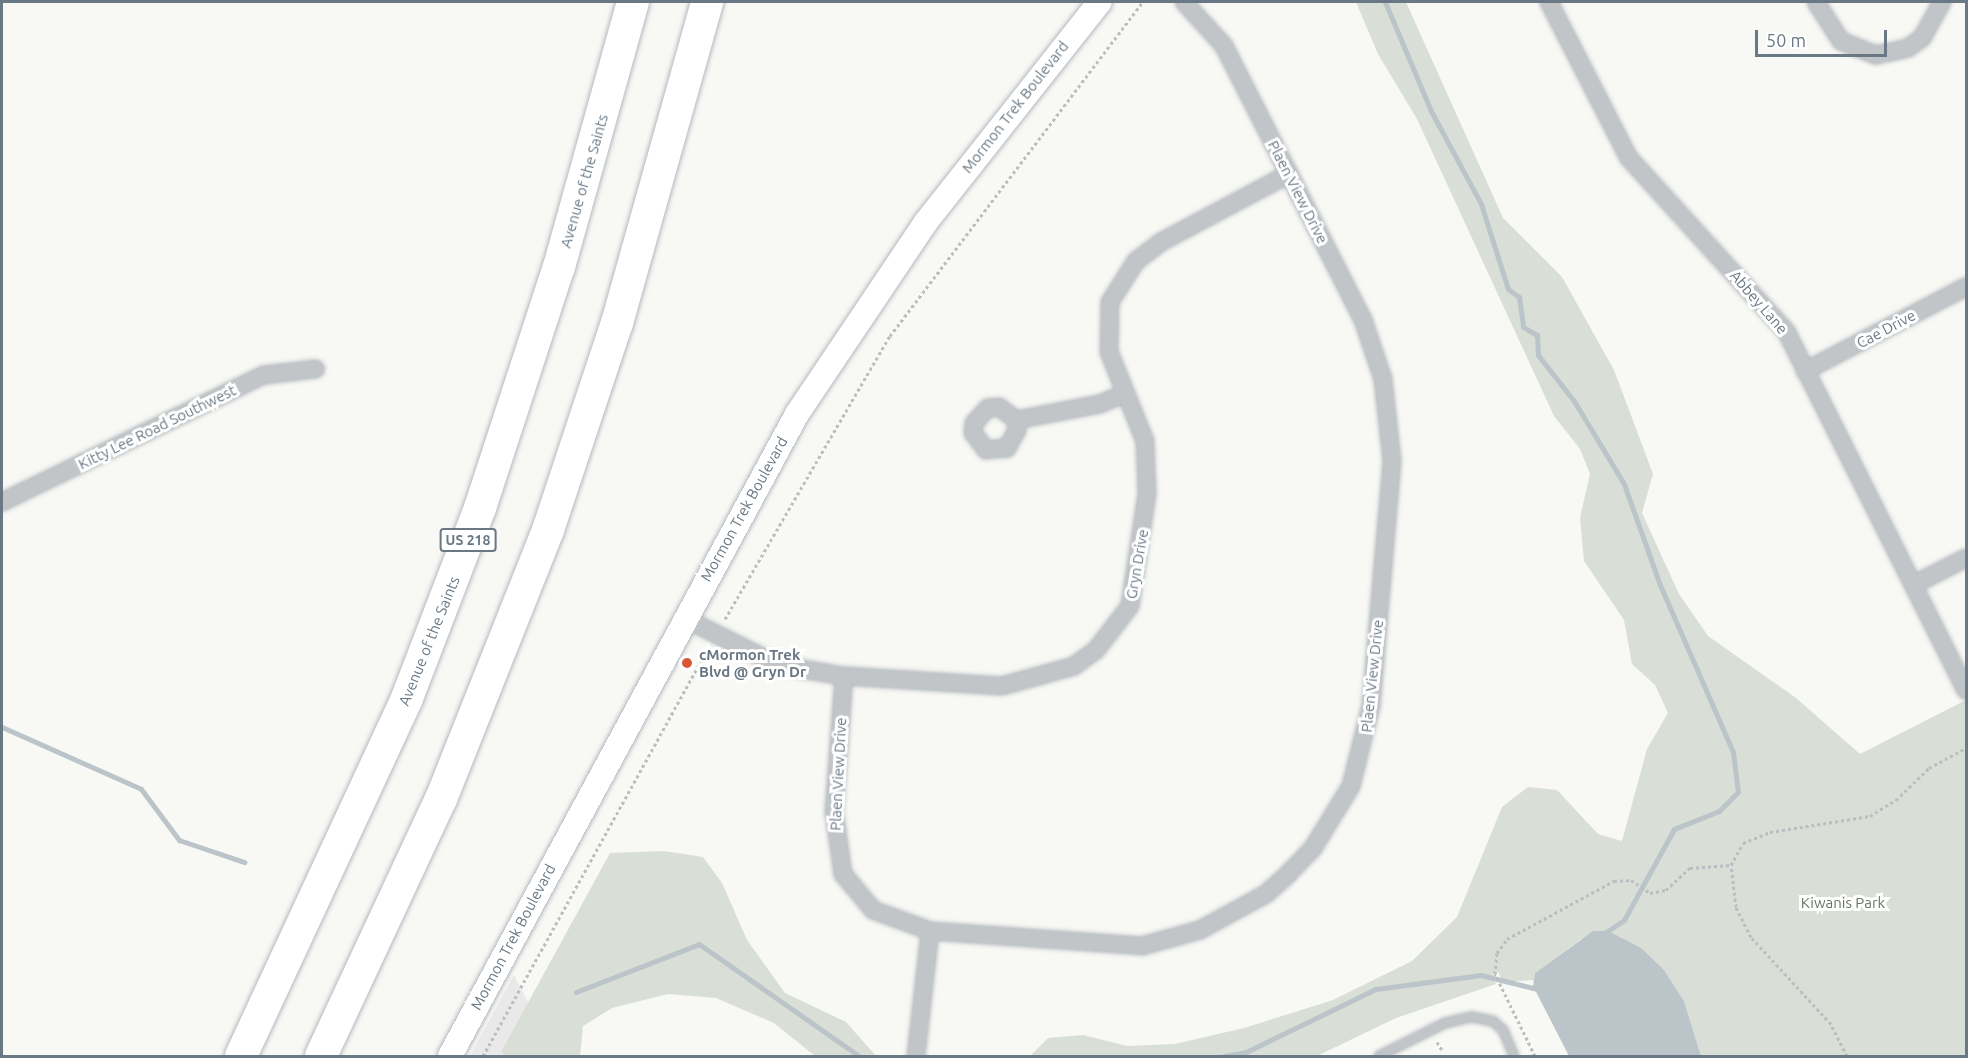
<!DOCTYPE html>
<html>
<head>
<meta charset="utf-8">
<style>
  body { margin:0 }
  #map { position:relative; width:1968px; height:1058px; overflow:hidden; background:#f8f8f5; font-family:Ubuntu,sans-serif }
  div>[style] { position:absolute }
  .built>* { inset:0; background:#e8e9e8 }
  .green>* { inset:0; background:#d9ded6 }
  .water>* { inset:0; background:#bbc5c9 }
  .stream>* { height:5px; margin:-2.5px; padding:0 2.5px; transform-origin:2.5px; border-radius:2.5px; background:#bbc5c9 }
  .path>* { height:3px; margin-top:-1.5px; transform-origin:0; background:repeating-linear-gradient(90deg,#bbbec0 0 3px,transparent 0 6px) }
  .roads { filter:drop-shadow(0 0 2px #b4b9bd) drop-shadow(0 0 2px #b4b9bd) }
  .lane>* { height:8px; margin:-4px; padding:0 4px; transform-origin:4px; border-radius:4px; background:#c1c5c8 }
  .street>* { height:16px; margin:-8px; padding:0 8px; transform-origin:8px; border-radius:8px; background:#c1c5c8 }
  .secondary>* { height:24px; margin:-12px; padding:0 12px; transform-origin:12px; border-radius:12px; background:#fff }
  .highway>* { height:32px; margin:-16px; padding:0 16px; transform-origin:16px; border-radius:16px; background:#fff }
  .dots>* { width:16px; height:16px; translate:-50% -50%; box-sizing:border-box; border:3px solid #fff; border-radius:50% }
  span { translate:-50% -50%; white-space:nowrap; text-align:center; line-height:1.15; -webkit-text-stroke:6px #fff; paint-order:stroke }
  .shield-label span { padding:2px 4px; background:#fff; border:2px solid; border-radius:4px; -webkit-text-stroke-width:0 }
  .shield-label { font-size:14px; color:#697884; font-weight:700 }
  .street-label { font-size:15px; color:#697884 }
  .poi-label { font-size:15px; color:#697884; font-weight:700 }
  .left { translate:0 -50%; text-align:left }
  .park-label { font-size:15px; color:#677663 }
  .frame { position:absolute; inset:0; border:3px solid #697884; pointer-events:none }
  .scale { position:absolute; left:1755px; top:30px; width:132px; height:27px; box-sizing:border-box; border:3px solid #697884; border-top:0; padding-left:8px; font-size:18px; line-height:21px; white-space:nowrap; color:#697884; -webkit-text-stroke:4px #fff; paint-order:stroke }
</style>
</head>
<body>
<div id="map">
  <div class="built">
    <i style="clip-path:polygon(514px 975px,556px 1056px,470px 1056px)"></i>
  </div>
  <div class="green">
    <i style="clip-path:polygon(1356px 2px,1406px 2px,1503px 218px,1562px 277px,1614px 370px,1653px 474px,1642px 513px,1679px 594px,1708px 636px,1796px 698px,1860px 754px,1966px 700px,1966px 1056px,1701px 1056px,1684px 1001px,1664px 970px,1608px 931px,1581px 939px,1535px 973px,1534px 980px,1503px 982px,1498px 972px,1492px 976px,1496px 984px,1396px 1018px,1317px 1056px,1030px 1056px,1048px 1038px,1083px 1035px,1127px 1046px,1175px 1044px,1244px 1028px,1333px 1000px,1412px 961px,1457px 917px,1502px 807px,1528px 787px,1557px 790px,1598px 834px,1622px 841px,1647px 749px,1668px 713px,1655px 685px,1632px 664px,1624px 620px,1584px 561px,1580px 518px,1590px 474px,1580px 449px,1554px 416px,1417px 119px,1378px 54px)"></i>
    <i style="clip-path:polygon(664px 851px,703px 857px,722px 883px,747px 940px,785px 993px,846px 1022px,876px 1056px,815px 1056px,774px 1023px,716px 998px,668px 994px,612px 1008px,583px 1026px,580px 1056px,506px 1056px,501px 1052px,610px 853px)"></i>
  </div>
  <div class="water">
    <i style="clip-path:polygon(1593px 931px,1608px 931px,1641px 948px,1664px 970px,1684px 1001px,1701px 1056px,1569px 1056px,1533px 986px,1535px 973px)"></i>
  </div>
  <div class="stream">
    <i style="left:1385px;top:2px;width:118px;rotate:67.1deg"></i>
    <i style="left:1431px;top:111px;width:106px;rotate:61.7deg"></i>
    <i style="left:1481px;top:204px;width:89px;rotate:72.4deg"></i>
    <i style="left:1508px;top:289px;width:14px;rotate:36deg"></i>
    <i style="left:1519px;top:297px;width:30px;rotate:82deg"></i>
    <i style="left:1523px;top:327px;width:16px;rotate:30deg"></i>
    <i style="left:1537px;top:335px;width:20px;rotate:87deg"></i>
    <i style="left:1538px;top:355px;width:58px;rotate:52deg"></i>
    <i style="left:1574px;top:401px;width:97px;rotate:58.9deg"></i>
    <i style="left:1624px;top:484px;width:107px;rotate:70.4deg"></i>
    <i style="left:1660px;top:585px;width:182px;rotate:66.4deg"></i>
    <i style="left:1733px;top:752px;width:40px;rotate:82.9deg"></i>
    <i style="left:1738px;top:792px;width:27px;rotate:135deg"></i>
    <i style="left:1719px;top:811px;width:48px;rotate:158.2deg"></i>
    <i style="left:1674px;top:829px;width:104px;rotate:118.8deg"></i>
    <i style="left:1624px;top:920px;width:25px;rotate:146deg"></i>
    <i style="left:2px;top:727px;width:152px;rotate:24deg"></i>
    <i style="left:141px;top:789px;width:64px;rotate:53.3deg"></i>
    <i style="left:179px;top:840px;width:69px;rotate:18.7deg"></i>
    <i style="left:576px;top:992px;width:132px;rotate:-21.3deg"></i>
    <i style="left:699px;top:944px;width:195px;rotate:35deg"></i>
    <i style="left:1224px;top:1056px;width:22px;rotate:-10deg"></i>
    <i style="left:1246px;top:1052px;width:144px;rotate:-25.9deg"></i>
    <i style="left:1376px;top:989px;width:106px;rotate:-7.6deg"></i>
    <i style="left:1481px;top:975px;width:58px;rotate:14deg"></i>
  </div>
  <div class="path">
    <i style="left:725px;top:619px;width:328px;rotate:-59.8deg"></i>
    <i style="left:890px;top:336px;width:419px;rotate:-52.9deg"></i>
    <i style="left:1437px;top:1042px;width:9px;rotate:58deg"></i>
    <i style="left:483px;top:1056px;width:466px;rotate:-61.1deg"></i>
    <i style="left:1535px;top:1056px;width:91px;rotate:-116deg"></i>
    <i style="left:1495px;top:974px;width:21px;rotate:-85deg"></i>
    <i style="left:1497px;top:953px;width:17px;rotate:-54deg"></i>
    <i style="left:1507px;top:939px;width:122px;rotate:-28.5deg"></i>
    <i style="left:1614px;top:881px;width:17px;rotate:-3deg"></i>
    <i style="left:1631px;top:880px;width:23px;rotate:34deg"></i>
    <i style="left:1650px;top:893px;width:16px;rotate:-11deg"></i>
    <i style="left:1666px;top:890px;width:33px;rotate:-43deg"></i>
    <i style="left:1690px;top:868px;width:41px;rotate:-4.2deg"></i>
    <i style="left:1847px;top:1056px;width:36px;rotate:-117deg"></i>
    <i style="left:1831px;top:1024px;width:118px;rotate:-132.6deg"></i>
    <i style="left:1751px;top:937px;width:34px;rotate:-117deg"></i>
    <i style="left:1736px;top:907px;width:42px;rotate:-96.8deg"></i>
    <i style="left:1731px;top:865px;width:25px;rotate:-61deg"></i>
    <i style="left:1743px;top:843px;width:29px;rotate:-22deg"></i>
    <i style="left:1770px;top:832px;width:101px;rotate:-9.1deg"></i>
    <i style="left:1870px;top:816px;width:31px;rotate:-32deg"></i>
    <i style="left:1896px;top:800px;width:46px;rotate:-44.1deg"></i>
    <i style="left:1929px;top:768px;width:42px;rotate:-28.4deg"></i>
  </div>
  <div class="roads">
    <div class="lane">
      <i style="left:1379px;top:1056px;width:74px;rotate:-26.6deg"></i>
      <i style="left:1445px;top:1023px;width:28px;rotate:-13deg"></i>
      <i style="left:1472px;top:1017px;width:21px;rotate:11deg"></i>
      <i style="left:1493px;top:1021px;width:13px;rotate:42deg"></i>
      <i style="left:1503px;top:1030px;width:28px;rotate:67deg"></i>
    </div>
    <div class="street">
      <i style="left:1549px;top:2px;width:175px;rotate:62.9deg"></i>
      <i style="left:1629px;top:158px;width:234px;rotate:47.8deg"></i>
      <i style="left:1786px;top:331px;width:402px;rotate:63.4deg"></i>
      <i style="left:1816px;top:2px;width:46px;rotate:57.3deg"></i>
      <i style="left:1841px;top:41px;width:38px;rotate:22deg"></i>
      <i style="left:1876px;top:55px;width:33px;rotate:-12deg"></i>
      <i style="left:1908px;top:48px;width:17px;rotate:-36deg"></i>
      <i style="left:1922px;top:38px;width:41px;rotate:-60.9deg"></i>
      <i style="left:1805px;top:371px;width:182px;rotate:-27.6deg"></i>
      <i style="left:1016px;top:420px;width:10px;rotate:84deg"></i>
      <i style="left:1017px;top:430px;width:21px;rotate:119deg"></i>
      <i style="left:1007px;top:448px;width:21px;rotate:175deg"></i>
      <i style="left:986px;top:450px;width:21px;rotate:-127deg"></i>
      <i style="left:973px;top:433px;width:10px;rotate:-84deg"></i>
      <i style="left:974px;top:423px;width:21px;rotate:-47deg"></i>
      <i style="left:988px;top:408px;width:11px;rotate:-5deg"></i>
      <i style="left:999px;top:407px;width:21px;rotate:37deg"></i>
      <i style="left:1016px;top:420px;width:86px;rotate:-10.8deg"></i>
      <i style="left:1100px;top:404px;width:28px;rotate:-23deg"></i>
      <i style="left:2px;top:502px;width:291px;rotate:-25.9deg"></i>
      <i style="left:264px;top:375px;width:52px;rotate:-6.6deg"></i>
      <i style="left:1913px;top:585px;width:59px;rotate:-27deg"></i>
      <i style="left:684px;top:618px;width:105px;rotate:26.6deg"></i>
      <i style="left:778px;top:665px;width:67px;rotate:9.5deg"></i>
      <i style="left:844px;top:676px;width:158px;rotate:3.6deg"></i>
      <i style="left:1002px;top:686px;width:75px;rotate:-15.5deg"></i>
      <i style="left:1074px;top:666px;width:27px;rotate:-36deg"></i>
      <i style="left:1096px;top:650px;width:56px;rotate:-52.3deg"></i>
      <i style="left:1130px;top:606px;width:113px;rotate:-81.4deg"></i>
      <i style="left:1147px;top:494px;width:53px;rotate:-92.2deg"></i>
      <i style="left:1145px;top:441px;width:96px;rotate:-112deg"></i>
      <i style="left:1109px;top:352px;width:50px;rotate:-88.9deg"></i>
      <i style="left:1110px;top:302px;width:49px;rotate:-57.6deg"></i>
      <i style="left:1136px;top:261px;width:31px;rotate:-37deg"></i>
      <i style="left:1161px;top:242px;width:145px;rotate:-28deg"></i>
      <i style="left:844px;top:676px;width:135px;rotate:94.2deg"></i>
      <i style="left:834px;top:811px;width:64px;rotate:81.9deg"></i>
      <i style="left:843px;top:874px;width:47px;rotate:50.2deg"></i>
      <i style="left:873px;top:910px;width:61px;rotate:20.2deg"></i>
      <i style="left:930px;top:931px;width:213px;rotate:4deg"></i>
      <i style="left:1142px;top:946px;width:60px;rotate:-15.4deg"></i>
      <i style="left:1200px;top:930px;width:75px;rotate:-28.6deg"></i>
      <i style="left:1266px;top:894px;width:31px;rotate:-42deg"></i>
      <i style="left:1289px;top:873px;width:35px;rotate:-46deg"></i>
      <i style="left:1313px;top:848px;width:73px;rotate:-58.5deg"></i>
      <i style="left:1351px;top:786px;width:82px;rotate:-76deg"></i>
      <i style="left:1371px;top:706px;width:246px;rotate:-85.1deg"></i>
      <i style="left:1392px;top:461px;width:82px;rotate:-96.3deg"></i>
      <i style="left:1383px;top:379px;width:62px;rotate:-108.7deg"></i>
      <i style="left:1363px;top:320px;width:307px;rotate:-116.9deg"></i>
      <i style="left:1224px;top:46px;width:59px;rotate:-132.3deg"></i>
      <i style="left:916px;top:1056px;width:126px;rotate:-83.6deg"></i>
    </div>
    <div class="secondary">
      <i style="left:450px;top:1056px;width:730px;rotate:-61.61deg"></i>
      <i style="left:797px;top:414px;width:231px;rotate:-56.1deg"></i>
      <i style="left:926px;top:222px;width:280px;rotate:-51.7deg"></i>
    </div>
    <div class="highway">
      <i style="left:241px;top:1056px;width:395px;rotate:-65.1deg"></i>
      <i style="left:407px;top:698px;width:204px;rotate:-69deg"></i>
      <i style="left:480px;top:508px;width:254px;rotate:-71.9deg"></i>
      <i style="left:559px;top:267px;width:275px;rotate:-74.4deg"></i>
      <i style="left:321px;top:1056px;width:284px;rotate:-65deg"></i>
      <i style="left:441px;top:799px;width:289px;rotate:-68.3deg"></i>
      <i style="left:548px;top:530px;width:218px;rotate:-71.6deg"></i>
      <i style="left:617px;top:323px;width:333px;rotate:-74.3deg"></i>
    </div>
  </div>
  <div class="dots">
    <i style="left:687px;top:663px;background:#d75736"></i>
  </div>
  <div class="shield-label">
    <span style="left:468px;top:540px">US 218</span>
  </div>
  <div class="street-label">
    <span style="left:1015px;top:107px;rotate:-52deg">Mormon Trek Boulevard</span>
    <span style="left:584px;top:181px;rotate:-74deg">Avenue of the Saints</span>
    <span style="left:1298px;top:192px;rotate:63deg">Plaen View Drive</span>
    <span style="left:1759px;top:302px;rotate:49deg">Abbey Lane</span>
    <span style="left:1886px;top:329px;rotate:-28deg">Cae Drive</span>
    <span style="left:157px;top:427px;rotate:-26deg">Kitty Lee Road Southwest</span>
    <span style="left:744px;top:509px;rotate:-61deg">Mormon Trek Boulevard</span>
    <span style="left:1137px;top:564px;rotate:-80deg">Gryn Drive</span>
    <span style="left:429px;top:641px;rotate:-68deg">Avenue of the Saints</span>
    <span style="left:1372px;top:676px;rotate:-84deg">Plaen View Drive</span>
    <span style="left:838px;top:774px;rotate:-87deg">Plaen View Drive</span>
    <span style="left:513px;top:937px;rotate:-62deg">Mormon Trek Boulevard</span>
  </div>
  <div class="poi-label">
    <span class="left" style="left:699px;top:663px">cMormon Trek<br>Blvd @ Gryn Dr</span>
  </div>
  <div class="park-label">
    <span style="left:1843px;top:903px">Kiwanis Park</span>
  </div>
  <div class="frame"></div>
  <div class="scale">50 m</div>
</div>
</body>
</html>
